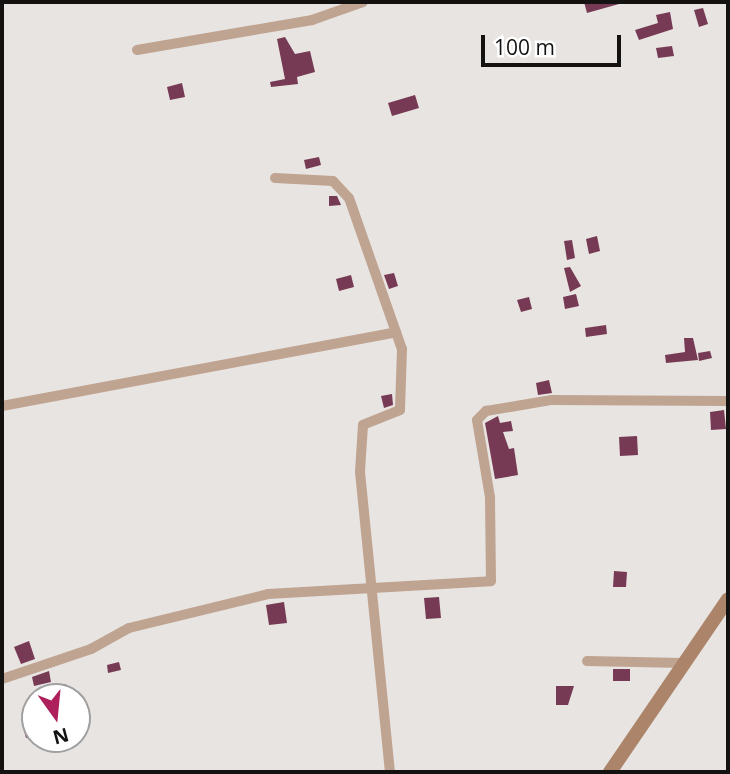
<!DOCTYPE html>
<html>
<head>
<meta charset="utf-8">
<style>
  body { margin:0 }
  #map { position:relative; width:730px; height:774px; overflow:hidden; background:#e8e4e1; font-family:"Open Sans",sans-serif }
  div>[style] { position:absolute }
  .building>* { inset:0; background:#773a55 }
  .minor>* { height:10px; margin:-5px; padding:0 5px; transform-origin:5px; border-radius:5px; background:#c0a492 }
  .secondary>* { height:14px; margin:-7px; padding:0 7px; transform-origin:7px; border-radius:7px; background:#ac846a }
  span { translate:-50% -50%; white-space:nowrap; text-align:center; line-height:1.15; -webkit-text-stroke:7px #fff; paint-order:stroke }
  .frame { position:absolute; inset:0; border:4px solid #131211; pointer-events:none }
  .north { position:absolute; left:21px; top:683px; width:70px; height:70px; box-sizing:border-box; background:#fff; border:2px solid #a1a0a0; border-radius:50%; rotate:165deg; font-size:19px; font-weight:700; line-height:28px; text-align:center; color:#131211 }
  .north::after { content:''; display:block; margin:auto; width:24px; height:32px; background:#ad205c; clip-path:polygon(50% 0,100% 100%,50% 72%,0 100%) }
  .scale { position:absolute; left:481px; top:35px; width:140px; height:32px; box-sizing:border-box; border:4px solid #131211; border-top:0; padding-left:9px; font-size:21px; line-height:24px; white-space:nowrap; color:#131211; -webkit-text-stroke:5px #fff; paint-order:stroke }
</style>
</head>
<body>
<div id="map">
  <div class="building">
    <i style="clip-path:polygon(584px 2px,619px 2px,619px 4px,587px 13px)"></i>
    <i style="clip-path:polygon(703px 8px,708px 24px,699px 27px,694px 10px)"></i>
    <i style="clip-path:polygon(670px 12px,673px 29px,639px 40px,635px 30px,658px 23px,656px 15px)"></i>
    <i style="clip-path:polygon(285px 37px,295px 54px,310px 51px,315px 72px,297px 77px,298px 84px,271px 87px,270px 82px,285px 79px,277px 39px)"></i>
    <i style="clip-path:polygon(672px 46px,674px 56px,658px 58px,656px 48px)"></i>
    <i style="clip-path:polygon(182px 83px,185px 97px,170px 100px,167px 87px)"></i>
    <i style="clip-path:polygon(415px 95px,419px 108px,392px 116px,388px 103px)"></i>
    <i style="clip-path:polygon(319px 157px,321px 165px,306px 169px,304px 160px)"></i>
    <i style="clip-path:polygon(329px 196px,337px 196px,341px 205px,329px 206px)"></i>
    <i style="clip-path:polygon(597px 236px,600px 251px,589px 254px,586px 239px)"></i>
    <i style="clip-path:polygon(572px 240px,575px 258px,567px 260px,564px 241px)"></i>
    <i style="clip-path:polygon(570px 267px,581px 286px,570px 292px,564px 268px)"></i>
    <i style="clip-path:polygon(394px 273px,398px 286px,389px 289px,384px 275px)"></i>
    <i style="clip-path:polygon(351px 275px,354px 287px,339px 291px,336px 279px)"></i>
    <i style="clip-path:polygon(576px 294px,579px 306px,565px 309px,563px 297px)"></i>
    <i style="clip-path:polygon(529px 297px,532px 309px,521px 312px,517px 300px)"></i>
    <i style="clip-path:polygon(606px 325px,607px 334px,586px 337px,585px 328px)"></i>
    <i style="clip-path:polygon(684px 338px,693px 338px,698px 360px,666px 363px,665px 355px,685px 352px)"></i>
    <i style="clip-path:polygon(710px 351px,712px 358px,699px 361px,698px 353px)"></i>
    <i style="clip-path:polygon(549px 380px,552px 393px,538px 395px,536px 383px)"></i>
    <i style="clip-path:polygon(392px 394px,393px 405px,384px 408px,381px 396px)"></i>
    <i style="clip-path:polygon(724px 410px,726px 429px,711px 430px,710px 412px)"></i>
    <i style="clip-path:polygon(498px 416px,500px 423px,511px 421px,513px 431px,503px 432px,509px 449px,514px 448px,518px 475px,495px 479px,485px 423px)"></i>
    <i style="clip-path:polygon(637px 436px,638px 455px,620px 456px,619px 437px)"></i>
    <i style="clip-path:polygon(614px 571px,627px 572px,626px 587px,613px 587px)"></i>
    <i style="clip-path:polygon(439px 597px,441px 618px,426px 619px,424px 598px)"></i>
    <i style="clip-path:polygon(284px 602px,287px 623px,269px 625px,266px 605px)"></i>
    <i style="clip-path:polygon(29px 641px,35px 659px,21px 664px,14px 647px)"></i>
    <i style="clip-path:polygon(119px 662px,121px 670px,108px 673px,107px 665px)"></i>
    <i style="clip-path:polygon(613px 669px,630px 669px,630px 681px,613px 681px)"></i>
    <i style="clip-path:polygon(49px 671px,51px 682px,34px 686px,32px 677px)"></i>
    <i style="clip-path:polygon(66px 684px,68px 695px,56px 697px,54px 687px)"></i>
    <i style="clip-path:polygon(556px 686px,574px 686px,568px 705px,556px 705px)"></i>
    <i style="clip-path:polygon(32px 726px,34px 736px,26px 738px,23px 727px)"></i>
  </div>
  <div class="minor">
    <i style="left:137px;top:50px;width:178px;rotate:-9.7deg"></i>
    <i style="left:312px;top:20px;width:54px;rotate:-19.4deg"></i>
    <i style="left:275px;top:178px;width:58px;rotate:3deg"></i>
    <i style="left:333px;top:181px;width:23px;rotate:47deg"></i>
    <i style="left:349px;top:198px;width:160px;rotate:70.7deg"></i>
    <i style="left:402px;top:349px;width:61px;rotate:91.9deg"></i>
    <i style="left:400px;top:410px;width:40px;rotate:158deg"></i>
    <i style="left:363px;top:425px;width:47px;rotate:93.7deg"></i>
    <i style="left:360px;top:472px;width:301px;rotate:84.3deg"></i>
    <i style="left:2px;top:406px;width:401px;rotate:-10.6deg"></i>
    <i style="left:587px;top:661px;width:96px;rotate:1.2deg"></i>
    <i style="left:2px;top:679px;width:94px;rotate:-18.6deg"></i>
    <i style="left:91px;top:649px;width:43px;rotate:-28.9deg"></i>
    <i style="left:129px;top:628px;width:143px;rotate:-13.7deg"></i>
    <i style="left:268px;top:594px;width:223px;rotate:-3.3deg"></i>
    <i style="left:491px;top:581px;width:84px;rotate:-90.7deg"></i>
    <i style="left:490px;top:497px;width:78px;rotate:-99.6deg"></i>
    <i style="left:477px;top:420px;width:13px;rotate:-45deg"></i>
    <i style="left:486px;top:411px;width:67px;rotate:-9.5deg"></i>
    <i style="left:552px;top:400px;width:176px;rotate:0.3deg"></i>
  </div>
  <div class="secondary">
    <i style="left:610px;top:772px;width:209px;rotate:-55.7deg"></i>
  </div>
  <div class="frame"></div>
  <div class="north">N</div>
  <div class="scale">100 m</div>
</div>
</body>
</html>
